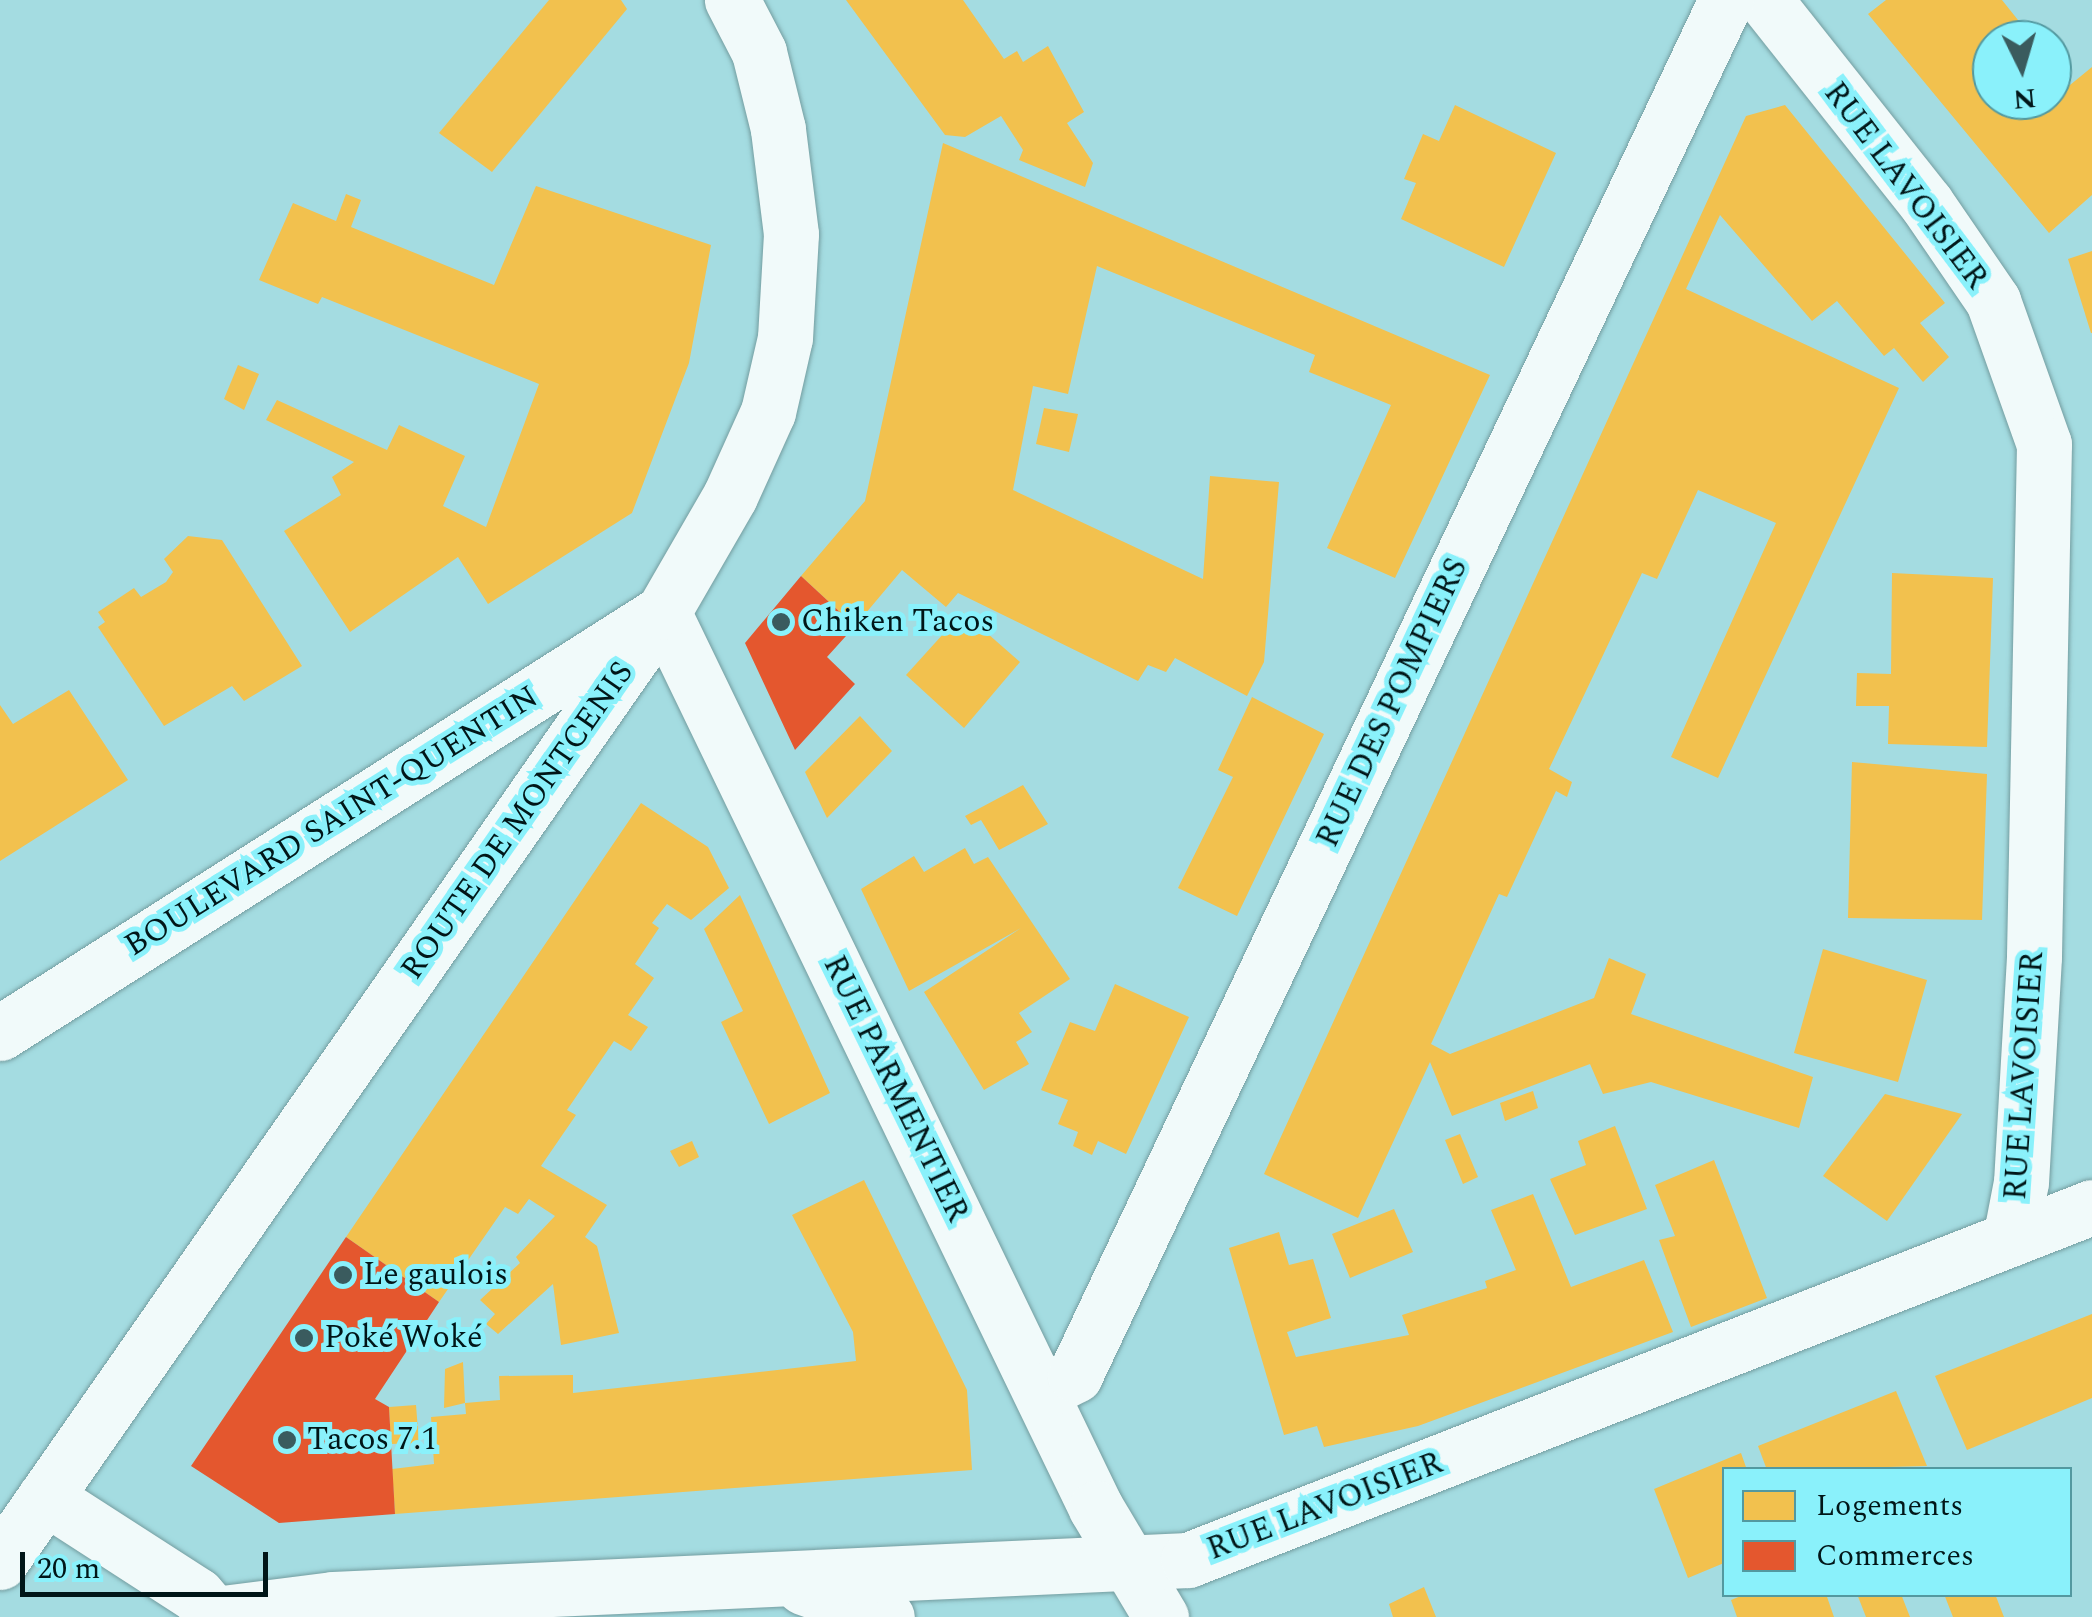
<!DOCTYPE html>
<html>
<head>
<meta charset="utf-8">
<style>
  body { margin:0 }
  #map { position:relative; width:2092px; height:1617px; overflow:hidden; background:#a4dce1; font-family:Spectral,serif }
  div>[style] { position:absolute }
  .homes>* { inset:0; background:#f2c14e }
  .shops>* { inset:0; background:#e4572e }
  .roads { filter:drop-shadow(0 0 2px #749da0) drop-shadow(0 0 2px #749da0) }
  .minor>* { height:55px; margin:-27.5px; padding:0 27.5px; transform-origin:27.5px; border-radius:27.5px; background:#f1fafa }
  .secondary>* { height:55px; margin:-27.5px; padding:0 27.5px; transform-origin:27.5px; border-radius:27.5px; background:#f1fafa }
  .dots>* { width:28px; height:28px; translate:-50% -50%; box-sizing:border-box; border:5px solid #8af1fb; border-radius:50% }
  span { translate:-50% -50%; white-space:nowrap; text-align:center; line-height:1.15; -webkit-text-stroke:10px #8af1fb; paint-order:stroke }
  .street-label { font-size:32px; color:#011618 }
  .poi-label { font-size:32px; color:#011618 }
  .left { translate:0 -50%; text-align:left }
  .legend { position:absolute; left:1722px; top:1467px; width:350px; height:130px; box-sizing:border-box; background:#8af1fb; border:2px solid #5399a0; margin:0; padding:12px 18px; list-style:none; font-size:30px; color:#011618 }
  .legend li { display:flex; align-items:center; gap:20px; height:50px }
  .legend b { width:50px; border:2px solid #5399a0 }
  .north { position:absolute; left:1972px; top:20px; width:100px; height:100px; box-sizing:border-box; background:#8af1fb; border:2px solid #5399a0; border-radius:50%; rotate:175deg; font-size:28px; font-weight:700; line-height:40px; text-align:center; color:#011618 }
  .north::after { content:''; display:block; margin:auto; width:35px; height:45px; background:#3a5b5e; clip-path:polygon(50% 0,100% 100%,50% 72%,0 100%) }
  .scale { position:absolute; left:20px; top:1552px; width:248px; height:45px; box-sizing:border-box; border:5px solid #011618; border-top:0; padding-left:12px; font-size:30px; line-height:35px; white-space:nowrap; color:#011618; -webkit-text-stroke:8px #8af1fb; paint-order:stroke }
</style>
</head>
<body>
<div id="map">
  <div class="homes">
    <i style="clip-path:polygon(549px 0,621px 0,627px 9px,492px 172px,439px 133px)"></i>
    <i style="clip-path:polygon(846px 0,963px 0,1004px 59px,1017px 51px,1023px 62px,1048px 46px,1084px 112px,1067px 123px,1093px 163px,1085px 187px,1019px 160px,1023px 150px,1001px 116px,965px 137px,945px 135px)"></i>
    <i style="clip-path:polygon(1886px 0,2002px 0,2034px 40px,1992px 40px,1992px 100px,2052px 100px,2052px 63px,2070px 85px,2092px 67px,2092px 195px,2049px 233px,1868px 14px)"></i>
    <i style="clip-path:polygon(1455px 105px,1556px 153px,1504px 267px,1401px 219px,1416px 183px,1404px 179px,1423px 134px,1439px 141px)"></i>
    <i style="clip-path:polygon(1785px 105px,1945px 303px,1920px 323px,1949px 357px,1923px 382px,1894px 348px,1884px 356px,1837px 301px,1812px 321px,1720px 215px,1686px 289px,1899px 388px,1718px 778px,1671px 757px,1776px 523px,1698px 490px,1657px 579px,1642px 573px,1549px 769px,1572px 782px,1567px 797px,1556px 791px,1507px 897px,1499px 894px,1431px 1044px,1450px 1054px,1594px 998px,1609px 958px,1646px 974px,1631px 1014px,1813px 1077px,1799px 1128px,1651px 1082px,1603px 1094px,1590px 1064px,1452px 1116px,1430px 1062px,1358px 1218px,1264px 1174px,1746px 116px)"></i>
    <i style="clip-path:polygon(943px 143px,1490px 375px,1395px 578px,1327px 548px,1391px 405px,1309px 372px,1315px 355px,1097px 266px,1068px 394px,1033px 386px,1013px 490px,1203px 579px,1210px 476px,1279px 482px,1264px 662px,1247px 696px,1175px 658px,1166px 672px,1148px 665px,1138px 681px,958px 593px,946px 607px,902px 570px,855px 626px,801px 576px,865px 501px)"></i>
    <i style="clip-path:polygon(536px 186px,711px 245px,689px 363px,632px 513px,488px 604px,458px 557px,350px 632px,284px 531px,341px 495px,332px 477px,354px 462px,266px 420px,277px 400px,387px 450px,399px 425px,465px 456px,443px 506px,486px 527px,539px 384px,322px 297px,318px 304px,259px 280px,293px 203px,336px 221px,346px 194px,361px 200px,351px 227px,494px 285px)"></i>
    <i style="clip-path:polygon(2092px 251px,2092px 333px,2091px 333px,2068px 259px)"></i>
    <i style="clip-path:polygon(238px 365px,259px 374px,244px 410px,224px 399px)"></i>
    <i style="clip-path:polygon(1044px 408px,1078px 414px,1069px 452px,1036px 444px)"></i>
    <i style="clip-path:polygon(188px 536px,222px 540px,302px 666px,244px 701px,232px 686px,164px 726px,98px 627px,105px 622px,98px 612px,134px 588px,141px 597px,166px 582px,173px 572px,164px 559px)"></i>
    <i style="clip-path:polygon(1892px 573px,1993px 578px,1987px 747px,1888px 744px,1889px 706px,1856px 706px,1857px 673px,1891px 674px)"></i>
    <i style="clip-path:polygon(963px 612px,1020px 662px,964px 728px,906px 675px)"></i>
    <i style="clip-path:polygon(69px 690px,128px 780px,0 861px,0 705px,13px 724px)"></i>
    <i style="clip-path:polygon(1252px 697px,1324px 734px,1237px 916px,1178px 888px,1233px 777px,1218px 770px)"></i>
    <i style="clip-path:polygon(860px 716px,892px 751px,827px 818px,805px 772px)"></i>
    <i style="clip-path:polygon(1852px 762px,1987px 774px,1982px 920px,1848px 918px)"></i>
    <i style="clip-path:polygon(1023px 785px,1048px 824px,999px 850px,981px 820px,971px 825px,965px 816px)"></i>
    <i style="clip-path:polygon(641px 803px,708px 847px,729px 888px,691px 920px,667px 904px,652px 923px,659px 928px,635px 964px,654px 978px,628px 1015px,648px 1027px,631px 1051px,614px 1041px,567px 1110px,576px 1115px,541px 1166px,607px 1205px,585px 1237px,597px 1246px,619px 1333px,561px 1345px,553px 1284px,498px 1334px,486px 1324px,495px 1314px,480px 1300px,520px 1263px,516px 1257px,555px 1216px,529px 1199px,518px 1214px,505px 1207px,439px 1302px,346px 1237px)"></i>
    <i style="clip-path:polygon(965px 848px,974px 864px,988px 857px,1070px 979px,1019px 1013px,1032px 1032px,1016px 1042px,1029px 1064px,984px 1090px,924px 992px,1021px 928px,909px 991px,861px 889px,914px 856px,924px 872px)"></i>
    <i style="clip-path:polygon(740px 895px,830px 1093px,769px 1124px,721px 1022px,743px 1011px,704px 929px)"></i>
    <i style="clip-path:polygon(1823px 949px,1927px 980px,1898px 1082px,1794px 1053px)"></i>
    <i style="clip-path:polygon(1115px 984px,1189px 1017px,1126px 1154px,1098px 1141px,1092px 1155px,1073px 1146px,1078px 1132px,1058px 1124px,1068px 1100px,1041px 1090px,1070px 1022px,1095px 1031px)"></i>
    <i style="clip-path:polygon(1533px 1091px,1538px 1108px,1505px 1121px,1500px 1103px)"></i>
    <i style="clip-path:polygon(1885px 1094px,1962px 1114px,1887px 1221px,1823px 1176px)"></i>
    <i style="clip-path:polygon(1615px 1126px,1647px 1209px,1575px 1235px,1550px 1179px,1586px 1165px,1578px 1141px)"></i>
    <i style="clip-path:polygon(1460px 1134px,1478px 1177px,1463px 1184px,1445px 1140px)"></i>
    <i style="clip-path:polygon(692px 1141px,699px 1157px,679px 1167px,670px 1151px)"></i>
    <i style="clip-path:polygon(1714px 1160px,1767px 1298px,1691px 1327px,1659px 1240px,1675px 1236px,1655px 1185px)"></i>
    <i style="clip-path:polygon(864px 1180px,967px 1390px,972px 1470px,395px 1514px,392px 1469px,434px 1464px,431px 1417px,466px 1414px,465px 1403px,444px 1408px,445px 1369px,463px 1362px,465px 1403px,500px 1400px,499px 1376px,573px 1375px,573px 1393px,856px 1361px,853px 1332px,792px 1215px)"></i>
    <i style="clip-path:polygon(1533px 1194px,1571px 1287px,1644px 1260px,1673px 1332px,1418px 1426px,1324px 1447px,1317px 1426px,1284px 1435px,1229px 1248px,1279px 1232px,1289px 1265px,1313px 1259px,1331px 1318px,1287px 1332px,1296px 1357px,1409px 1335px,1402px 1315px,1487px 1288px,1485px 1281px,1516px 1270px,1491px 1210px)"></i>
    <i style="clip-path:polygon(1394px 1209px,1413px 1252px,1350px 1278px,1332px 1234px)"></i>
    <i style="clip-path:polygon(2092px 1314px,2092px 1398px,1967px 1450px,1935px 1376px)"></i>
    <i style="clip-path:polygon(1896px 1391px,1927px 1466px,1767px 1470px,1758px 1446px)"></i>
    <i style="clip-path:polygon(416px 1405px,419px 1443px,391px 1444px,389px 1407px)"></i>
    <i style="clip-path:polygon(1741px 1453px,1747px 1470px,1724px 1470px,1724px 1563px,1688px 1578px,1654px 1489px)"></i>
    <i style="clip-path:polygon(1424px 1587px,1436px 1617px,1393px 1617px,1389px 1604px)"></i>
    <i style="clip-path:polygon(1746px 1594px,1826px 1594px,1834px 1617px,1737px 1617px,1731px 1600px)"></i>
    <i style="clip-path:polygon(1857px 1594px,1901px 1594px,1910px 1617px,1866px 1617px)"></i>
    <i style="clip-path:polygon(1944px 1594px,1995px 1594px,2004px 1617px,1953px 1617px)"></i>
  </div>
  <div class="shops">
    <i style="clip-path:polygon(801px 576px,855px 626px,827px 657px,855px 684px,795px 750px,745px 643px)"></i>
    <i style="clip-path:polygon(346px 1237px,439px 1302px,375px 1399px,389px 1407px,395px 1514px,279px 1523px,191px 1466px)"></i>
  </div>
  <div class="roads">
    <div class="minor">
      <i style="left:1765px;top:0;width:259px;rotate:51.6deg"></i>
      <i style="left:1926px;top:203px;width:119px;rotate:55.6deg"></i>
      <i style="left:1993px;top:301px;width:152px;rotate:70.4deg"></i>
      <i style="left:2044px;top:444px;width:513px;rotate:91.12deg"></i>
      <i style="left:2034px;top:957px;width:225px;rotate:93.3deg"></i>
      <i style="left:2021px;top:1182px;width:58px;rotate:100.9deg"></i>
      <i style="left:0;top:1033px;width:785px;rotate:-32.42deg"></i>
      <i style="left:663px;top:612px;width:995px;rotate:64.21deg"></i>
      <i style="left:1096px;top:1508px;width:127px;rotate:59.2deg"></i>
      <i style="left:1044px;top:1391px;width:35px;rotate:-27deg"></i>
      <i style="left:1075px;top:1375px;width:1521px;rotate:-64.66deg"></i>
      <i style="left:45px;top:1497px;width:181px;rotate:32.8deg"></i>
      <i style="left:197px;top:1595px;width:29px;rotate:49deg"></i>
      <i style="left:803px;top:1587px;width:89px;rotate:19.7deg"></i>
      <i style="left:215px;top:1614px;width:119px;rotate:-7.2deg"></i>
      <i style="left:333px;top:1599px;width:856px;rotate:-2.61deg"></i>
      <i style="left:1188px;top:1560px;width:970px;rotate:-21.33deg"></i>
    </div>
    <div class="secondary">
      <i style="left:0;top:1562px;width:1158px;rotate:-55.09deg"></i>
      <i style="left:663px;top:612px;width:134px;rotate:-60deg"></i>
      <i style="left:730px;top:496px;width:92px;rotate:-65.7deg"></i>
      <i style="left:768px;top:412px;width:76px;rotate:-77.1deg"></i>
      <i style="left:785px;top:338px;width:104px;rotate:-86.7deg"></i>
      <i style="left:791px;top:234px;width:106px;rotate:-97.1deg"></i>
      <i style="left:778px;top:129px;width:79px;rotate:-103.9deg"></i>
      <i style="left:759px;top:52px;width:59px;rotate:-117.4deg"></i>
    </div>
  </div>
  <div class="dots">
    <i style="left:781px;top:622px;background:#3a5b5e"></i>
    <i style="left:343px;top:1275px;background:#3a5b5e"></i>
    <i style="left:304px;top:1338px;background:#3a5b5e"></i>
    <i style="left:287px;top:1440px;background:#3a5b5e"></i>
  </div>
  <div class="street-label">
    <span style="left:1905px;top:186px;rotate:53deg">RUE LAVOISIER</span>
    <span style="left:1393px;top:703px;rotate:-65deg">RUE DES POMPIERS</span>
    <span style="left:518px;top:821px;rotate:-55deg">ROUTE DE MONTCENIS</span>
    <span style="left:332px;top:822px;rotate:-32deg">BOULEVARD SAINT-QUENTIN</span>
    <span style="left:2025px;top:1076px;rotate:-86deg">RUE LAVOISIER</span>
    <span style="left:895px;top:1089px;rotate:64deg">RUE PARMENTIER</span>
    <span style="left:1325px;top:1507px;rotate:-21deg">RUE LAVOISIER</span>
  </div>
  <div class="poi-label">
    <span class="left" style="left:801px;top:622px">Chiken Tacos</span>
    <span class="left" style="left:363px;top:1275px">Le gaulois</span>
    <span class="left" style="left:324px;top:1338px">Poké Woké</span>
    <span class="left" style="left:307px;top:1440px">Tacos 7.1</span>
  </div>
  <ul class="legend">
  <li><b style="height:28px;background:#f2c14e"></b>Logements</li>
  <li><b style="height:28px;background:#e4572e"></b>Commerces</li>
  </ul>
  <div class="north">N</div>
  <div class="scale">20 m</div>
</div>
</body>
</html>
